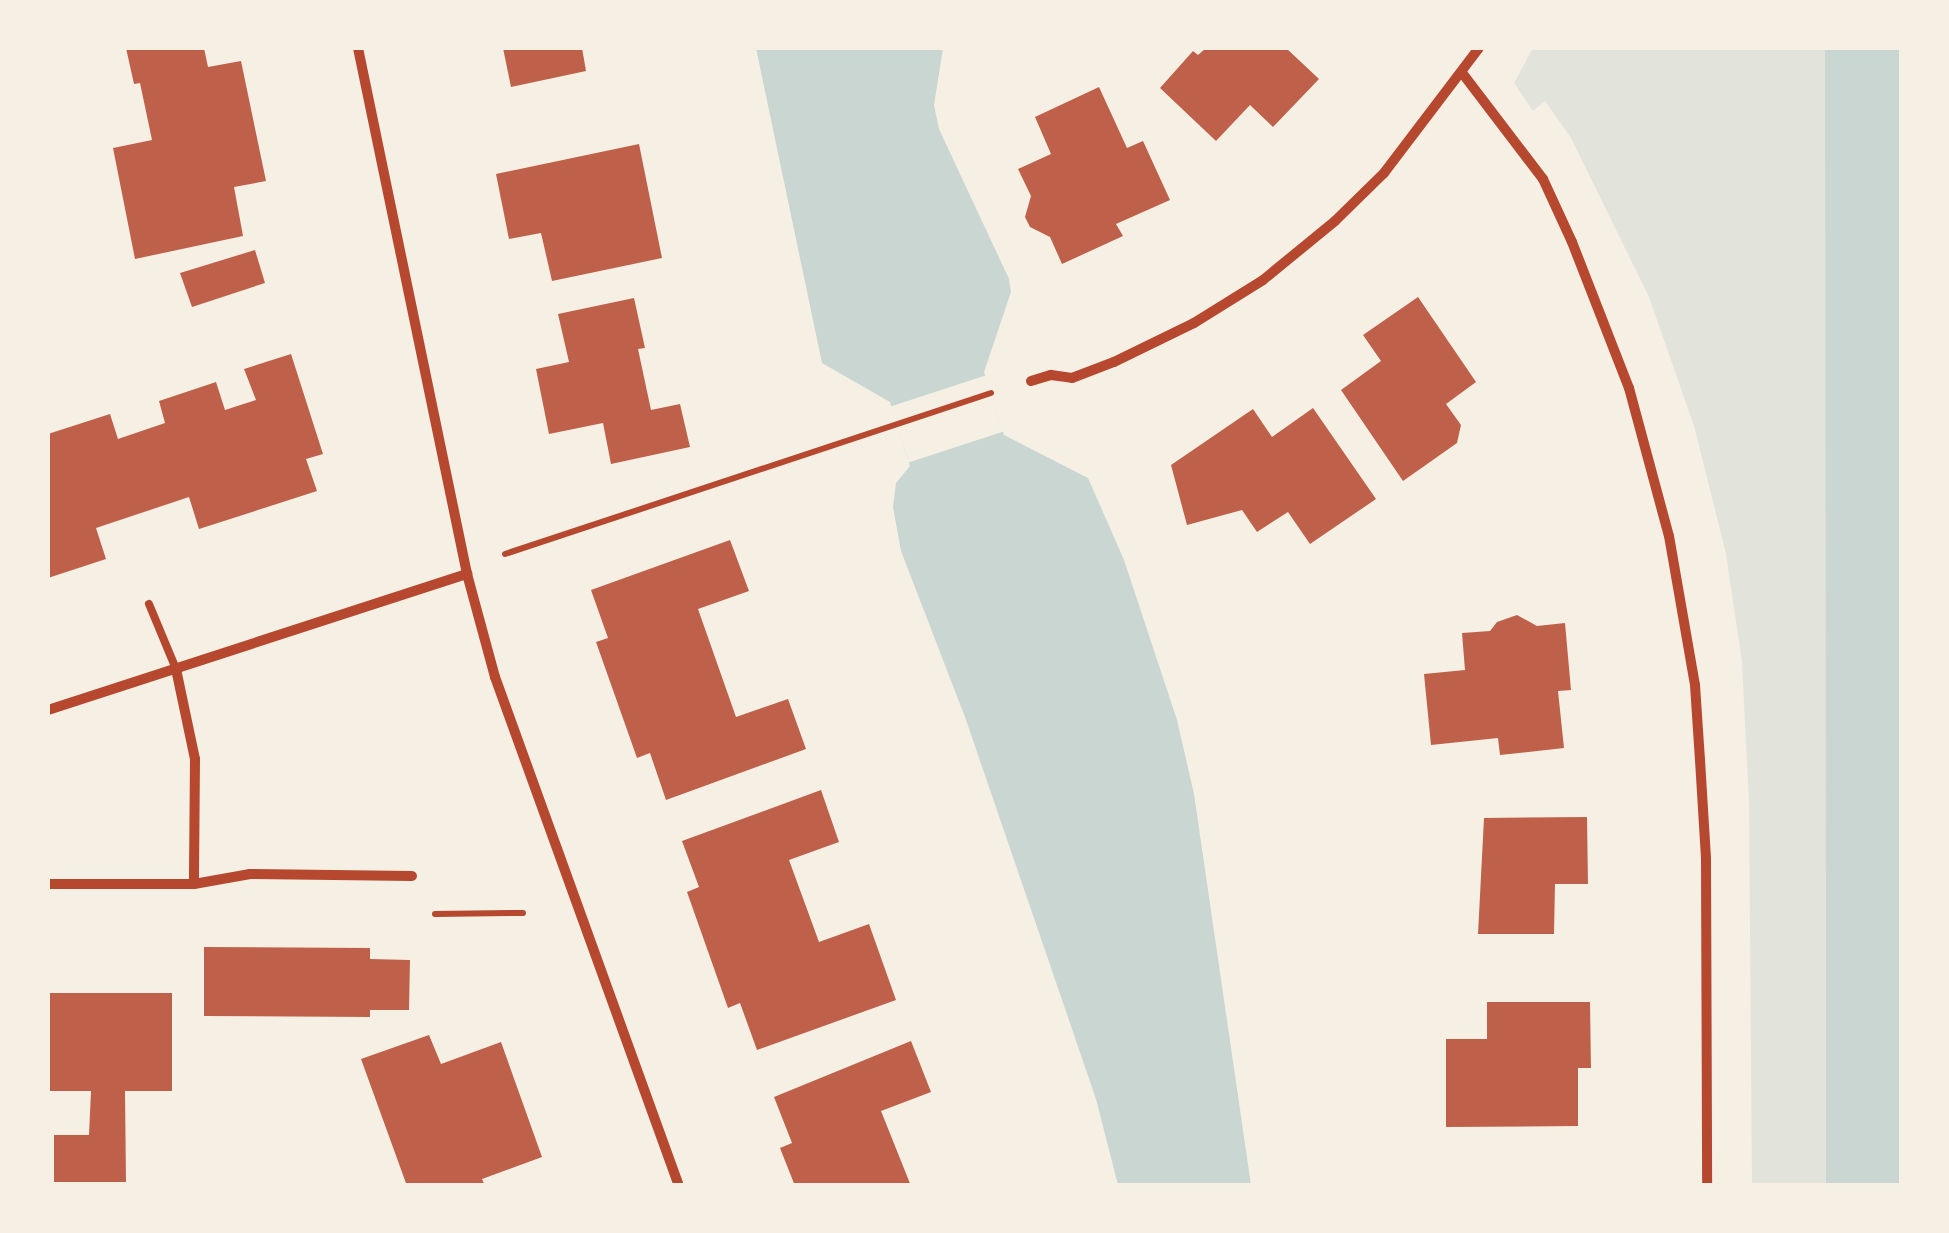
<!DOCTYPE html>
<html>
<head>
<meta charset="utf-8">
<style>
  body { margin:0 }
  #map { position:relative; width:1949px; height:1233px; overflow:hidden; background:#f6efe4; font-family:"Space Grotesk",sans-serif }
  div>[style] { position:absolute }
  .green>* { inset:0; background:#e2e4dc }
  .water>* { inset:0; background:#c9d6d2 }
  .pier>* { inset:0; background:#f6efe4 }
  .building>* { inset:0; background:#bf614a }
  .path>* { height:6px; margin:-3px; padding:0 3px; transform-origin:3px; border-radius:3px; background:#b5482f }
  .service>* { height:8px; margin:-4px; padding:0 4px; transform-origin:4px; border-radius:4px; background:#b5482f }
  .minor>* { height:10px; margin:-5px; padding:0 5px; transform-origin:5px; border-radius:5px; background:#b5482f }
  span { translate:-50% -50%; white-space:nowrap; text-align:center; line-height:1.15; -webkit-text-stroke:8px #f6efe4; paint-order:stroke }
  .frame { position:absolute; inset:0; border:50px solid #f6efe4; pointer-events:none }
</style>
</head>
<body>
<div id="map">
  <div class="green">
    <i style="clip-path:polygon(1533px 48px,1825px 48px,1826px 1185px,1752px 1185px,1749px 803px,1742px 662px,1726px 554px,1694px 426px,1649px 297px,1571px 138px,1545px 101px,1533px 111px,1514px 83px)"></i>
  </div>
  <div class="water">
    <i style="clip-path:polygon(756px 48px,943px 48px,934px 105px,939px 129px,1009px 279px,1011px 292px,984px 372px,1004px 435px,1088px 478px,1124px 560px,1177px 720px,1194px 794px,1251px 1185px,1118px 1185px,1096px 1099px,965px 717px,901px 551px,893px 507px,896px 483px,910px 466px,890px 402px,822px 363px)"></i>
    <i style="clip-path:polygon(1825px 48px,1901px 48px,1901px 1185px,1826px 1185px)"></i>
  </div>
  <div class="pier">
    <i style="clip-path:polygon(990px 374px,987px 379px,999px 419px,1008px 430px,904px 464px,908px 459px,892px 410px,886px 408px)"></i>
  </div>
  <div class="building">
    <i style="clip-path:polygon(126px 48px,204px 48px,208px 67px,241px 61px,266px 181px,234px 187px,243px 236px,135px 259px,113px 148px,152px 140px,140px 83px,134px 84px)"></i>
    <i style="clip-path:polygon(503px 48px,582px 48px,586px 71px,511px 87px)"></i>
    <i style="clip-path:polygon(1206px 48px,1286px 48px,1319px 79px,1273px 127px,1250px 105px,1216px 141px,1160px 88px,1193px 51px,1198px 55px)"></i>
    <i style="clip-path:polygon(1099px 87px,1127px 148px,1143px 141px,1170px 200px,1116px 224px,1123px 236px,1062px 264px,1050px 237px,1030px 227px,1025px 217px,1031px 196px,1018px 169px,1051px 154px,1035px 117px)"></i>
    <i style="clip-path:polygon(639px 144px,662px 258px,552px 281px,541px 233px,509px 239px,496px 174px)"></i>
    <i style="clip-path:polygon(255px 250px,265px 283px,192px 307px,180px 273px)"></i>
    <i style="clip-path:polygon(1418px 297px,1476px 382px,1446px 404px,1461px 425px,1457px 443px,1403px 481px,1341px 390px,1381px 361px,1363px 335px)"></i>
    <i style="clip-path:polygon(634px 298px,645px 348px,638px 349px,651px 410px,680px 404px,690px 447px,611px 464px,603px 423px,549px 434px,536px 369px,569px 362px,558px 314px)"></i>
    <i style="clip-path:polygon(291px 354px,323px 454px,306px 459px,317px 491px,199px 529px,189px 497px,96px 528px,106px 559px,48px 578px,48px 434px,110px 414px,118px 439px,165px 423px,159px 401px,216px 382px,225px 410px,256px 400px,244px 369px)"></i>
    <i style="clip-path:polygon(1313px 408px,1376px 499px,1310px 544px,1288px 512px,1257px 532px,1242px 510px,1187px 525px,1171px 465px,1253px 409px,1272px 437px)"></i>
    <i style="clip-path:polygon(730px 540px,749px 591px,698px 609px,736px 717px,788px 699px,806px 749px,666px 800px,650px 753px,637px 758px,596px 642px,608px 638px,591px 590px)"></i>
    <i style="clip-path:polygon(1517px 615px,1537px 626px,1565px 623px,1571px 690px,1558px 691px,1564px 748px,1500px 755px,1498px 738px,1431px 745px,1424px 674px,1465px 670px,1462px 633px,1490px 631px,1497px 622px)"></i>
    <i style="clip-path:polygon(821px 790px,839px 842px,789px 860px,819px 942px,869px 924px,896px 1000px,757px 1050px,740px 1003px,728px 1008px,687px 892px,699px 887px,682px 841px)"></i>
    <i style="clip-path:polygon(1587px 817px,1588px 884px,1555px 884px,1554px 934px,1478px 934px,1484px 818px)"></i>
    <i style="clip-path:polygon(204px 947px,370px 948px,370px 959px,410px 960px,409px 1010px,370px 1010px,370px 1017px,204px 1016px)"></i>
    <i style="clip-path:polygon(48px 993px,172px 993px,172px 1091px,125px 1091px,126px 1182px,54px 1182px,54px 1135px,89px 1135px,91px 1091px,48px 1091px)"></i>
    <i style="clip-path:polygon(1487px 1002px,1590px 1002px,1591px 1068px,1578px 1068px,1578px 1126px,1446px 1127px,1446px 1039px,1487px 1039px)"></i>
    <i style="clip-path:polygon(429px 1035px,441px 1064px,501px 1042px,542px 1157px,482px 1179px,485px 1186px,407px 1186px,361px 1059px)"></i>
    <i style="clip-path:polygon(911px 1041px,931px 1092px,881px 1111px,911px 1186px,795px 1186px,780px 1148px,792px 1143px,774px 1097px)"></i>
  </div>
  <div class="path">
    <i style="left:505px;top:554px;width:512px;rotate:-18.33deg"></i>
    <i style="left:435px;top:914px;width:88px;rotate:-0.7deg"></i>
  </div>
  <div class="service">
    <i style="left:149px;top:604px;width:70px;rotate:67.4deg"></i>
  </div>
  <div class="minor">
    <i style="left:358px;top:48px;width:537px;rotate:78.29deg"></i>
    <i style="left:467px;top:574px;width:107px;rotate:74.8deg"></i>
    <i style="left:495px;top:677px;width:541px;rotate:70.13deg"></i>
    <i style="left:1463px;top:74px;width:132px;rotate:52.7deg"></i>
    <i style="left:1543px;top:179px;width:69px;rotate:65.3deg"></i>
    <i style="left:1572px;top:242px;width:157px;rotate:68.7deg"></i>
    <i style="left:1629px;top:388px;width:153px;rotate:74.9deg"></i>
    <i style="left:1669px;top:536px;width:151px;rotate:80.1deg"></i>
    <i style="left:1695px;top:685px;width:75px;rotate:86.2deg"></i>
    <i style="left:1700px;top:760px;width:99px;rotate:86.5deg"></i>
    <i style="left:1706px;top:859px;width:327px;rotate:89.8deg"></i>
    <i style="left:1031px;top:381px;width:21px;rotate:-17deg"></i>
    <i style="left:1051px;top:375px;width:21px;rotate:8deg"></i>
    <i style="left:1072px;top:378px;width:45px;rotate:-20.9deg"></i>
    <i style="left:1114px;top:362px;width:89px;rotate:-26deg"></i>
    <i style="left:1194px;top:323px;width:81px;rotate:-31.9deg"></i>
    <i style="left:1263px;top:280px;width:93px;rotate:-39.3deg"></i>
    <i style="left:1335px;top:221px;width:69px;rotate:-44.4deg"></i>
    <i style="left:1384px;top:173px;width:157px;rotate:-52.8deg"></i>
    <i style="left:176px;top:669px;width:92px;rotate:78.1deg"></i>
    <i style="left:195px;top:759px;width:125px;rotate:90.5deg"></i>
    <i style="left:48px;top:710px;width:441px;rotate:-18deg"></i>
    <i style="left:48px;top:884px;width:146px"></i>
    <i style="left:194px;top:884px;width:57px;rotate:-10.1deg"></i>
    <i style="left:250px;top:874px;width:162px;rotate:0.7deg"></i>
  </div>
  <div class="frame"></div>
</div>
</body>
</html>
